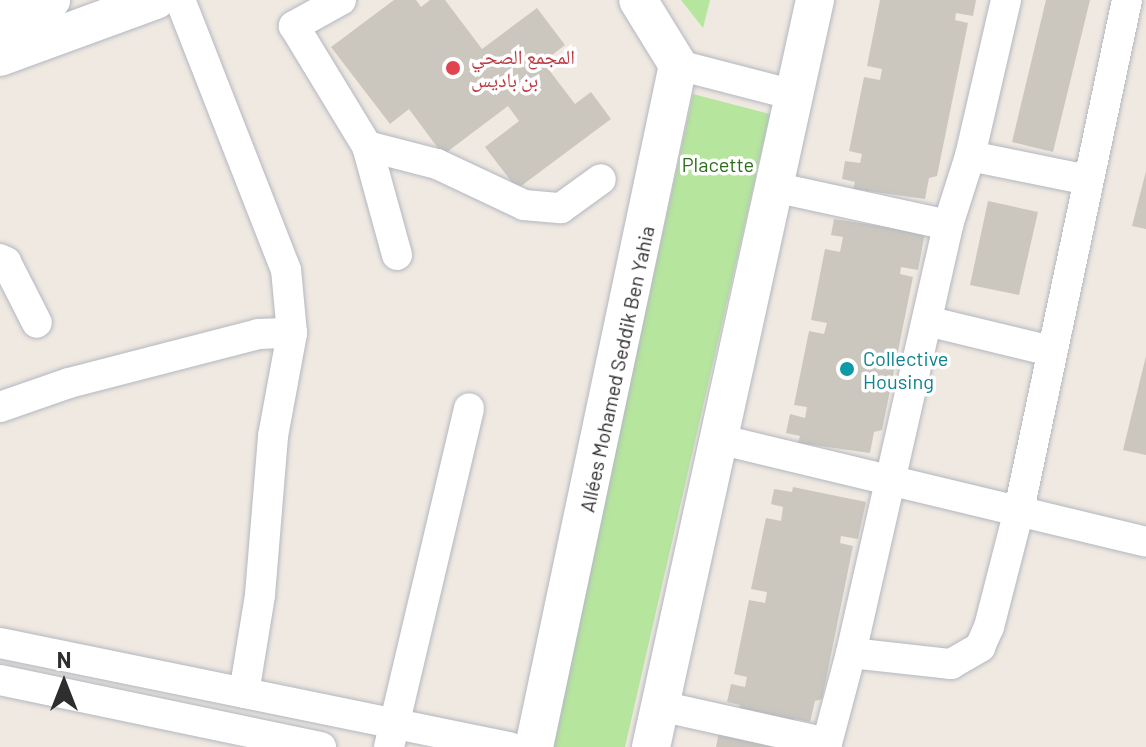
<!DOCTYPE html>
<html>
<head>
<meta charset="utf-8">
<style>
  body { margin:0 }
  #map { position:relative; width:1146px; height:747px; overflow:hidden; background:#efe9e1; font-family:Barlow,"Noto Naskh Arabic",sans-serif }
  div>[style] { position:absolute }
  .green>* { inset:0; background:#b6e59e }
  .building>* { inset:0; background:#cbc7bf }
  .roads { filter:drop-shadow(0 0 2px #b4b7c1) drop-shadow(0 0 2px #b4b7c1) }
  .minor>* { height:30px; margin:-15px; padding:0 15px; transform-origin:15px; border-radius:15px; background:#fff }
  .tertiary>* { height:38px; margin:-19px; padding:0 19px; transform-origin:19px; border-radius:19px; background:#fff }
  .dots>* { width:22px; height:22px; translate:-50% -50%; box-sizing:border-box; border:4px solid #fff; border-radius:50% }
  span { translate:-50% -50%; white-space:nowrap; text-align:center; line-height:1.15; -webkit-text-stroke:7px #fff; paint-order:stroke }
  .health-label { font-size:20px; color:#be3a42 }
  .left { translate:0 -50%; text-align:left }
  .park-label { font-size:20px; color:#2c6e1b }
  .culture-label { font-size:20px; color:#0d838f }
  .street-label { font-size:20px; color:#2e2e2e }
  .north { position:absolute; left:24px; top:643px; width:80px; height:80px; -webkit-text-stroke:6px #fff; paint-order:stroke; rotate:0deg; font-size:22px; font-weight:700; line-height:32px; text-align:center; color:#2e2e2e }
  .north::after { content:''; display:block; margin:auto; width:28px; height:36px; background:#2e2e2e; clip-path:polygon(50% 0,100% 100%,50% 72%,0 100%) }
</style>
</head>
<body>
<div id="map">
  <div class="green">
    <i style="clip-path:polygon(681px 0,710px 0,703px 28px)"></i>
    <i style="clip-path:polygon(693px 94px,770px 114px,625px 747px,551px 747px)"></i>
  </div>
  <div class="building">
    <i style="clip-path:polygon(394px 0,416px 0,421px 7px,430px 0,445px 0,482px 49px,537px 8px,565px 45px,543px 62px,575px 104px,591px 92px,611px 119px,517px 189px,485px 147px,519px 121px,508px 106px,443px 155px,409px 109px,390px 124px,331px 47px)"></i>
    <i style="clip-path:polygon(880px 0,976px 0,973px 16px,956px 13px,955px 20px,968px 23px,937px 176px,929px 178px,925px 199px,853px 189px,855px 182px,842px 179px,845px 161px,860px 163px,862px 154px,849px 151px,864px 77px,880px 80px,882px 69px,867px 66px)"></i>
    <i style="clip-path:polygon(1046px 0,1090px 0,1053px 152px,1012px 142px)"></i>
    <i style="clip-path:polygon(1146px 171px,1146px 229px,1132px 226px)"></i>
    <i style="clip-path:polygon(988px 201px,1038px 212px,1019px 295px,970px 285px)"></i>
    <i style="clip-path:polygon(834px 219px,925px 233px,918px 270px,901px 267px,900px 274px,913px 277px,882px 430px,874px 432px,870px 453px,798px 443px,800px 436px,786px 433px,790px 414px,805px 418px,807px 407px,794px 405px,809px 331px,824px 334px,827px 323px,811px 320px,825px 249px,840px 252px,843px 237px,831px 235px)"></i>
    <i style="clip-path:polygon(1146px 356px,1146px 455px,1123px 450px)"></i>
    <i style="clip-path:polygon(793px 487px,866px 502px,858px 539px,841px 536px,840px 543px,853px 546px,822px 699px,815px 701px,810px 722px,795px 719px,795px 723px,738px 712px,740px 705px,727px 702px,731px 684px,745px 687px,747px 677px,734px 674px,749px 600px,765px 603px,767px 592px,751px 589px,766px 518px,781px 521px,783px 507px,771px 504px,774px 489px,792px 492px)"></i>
    <i style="clip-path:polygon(719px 732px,812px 747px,716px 747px)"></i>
  </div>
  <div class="roads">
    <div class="minor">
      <i style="left:341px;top:0;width:54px;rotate:151deg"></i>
      <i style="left:294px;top:26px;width:140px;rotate:58.7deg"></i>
      <i style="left:367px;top:146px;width:72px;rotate:14.4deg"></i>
      <i style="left:437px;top:164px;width:96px;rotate:25.2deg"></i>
      <i style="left:524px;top:205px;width:37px;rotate:5deg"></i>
      <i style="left:561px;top:208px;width:49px;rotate:-35.9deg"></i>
      <i style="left:678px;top:65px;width:120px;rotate:14.5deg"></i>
      <i style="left:367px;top:146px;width:113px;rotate:74.6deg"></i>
      <i style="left:970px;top:156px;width:120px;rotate:11.5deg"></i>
      <i style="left:774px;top:187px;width:178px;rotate:12.3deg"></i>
      <i style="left:0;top:259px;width:7px;rotate:27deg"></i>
      <i style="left:6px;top:262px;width:68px;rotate:63.1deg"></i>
      <i style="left:927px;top:321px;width:128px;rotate:13.6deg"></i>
      <i style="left:0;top:407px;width:73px;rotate:-19.2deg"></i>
      <i style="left:69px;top:383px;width:195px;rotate:-14.5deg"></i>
      <i style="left:258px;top:334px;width:34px;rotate:-2deg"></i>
      <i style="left:292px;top:333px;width:63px;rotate:-95.4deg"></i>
      <i style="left:286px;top:270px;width:290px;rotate:-111.4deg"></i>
      <i style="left:718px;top:439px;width:440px;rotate:13.5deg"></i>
      <i style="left:0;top:643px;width:520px;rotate:11.55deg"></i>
      <i style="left:851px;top:653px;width:439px;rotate:-77.2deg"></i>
      <i style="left:948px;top:225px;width:72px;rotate:-72.3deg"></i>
      <i style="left:970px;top:156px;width:160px;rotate:-77deg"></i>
      <i style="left:0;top:680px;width:328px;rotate:11.8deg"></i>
      <i style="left:244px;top:693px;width:99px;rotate:-80.7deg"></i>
      <i style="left:260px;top:595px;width:160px;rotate:-85.3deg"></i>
      <i style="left:273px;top:436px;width:105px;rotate:-79.5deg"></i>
      <i style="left:660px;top:706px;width:171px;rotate:12.5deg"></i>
      <i style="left:389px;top:747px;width:348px;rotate:-76.7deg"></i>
      <i style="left:826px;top:747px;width:97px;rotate:-75.1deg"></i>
      <i style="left:851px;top:653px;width:101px;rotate:6.3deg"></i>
      <i style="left:951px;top:664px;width:34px;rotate:-30deg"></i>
      <i style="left:980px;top:647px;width:22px;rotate:-66deg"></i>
      <i style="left:989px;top:627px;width:121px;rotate:-75.6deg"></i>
      <i style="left:1019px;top:510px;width:521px;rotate:-78.04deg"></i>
    </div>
    <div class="tertiary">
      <i style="left:0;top:20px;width:55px;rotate:-21.4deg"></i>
      <i style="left:0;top:57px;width:166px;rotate:-20.1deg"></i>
      <i style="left:534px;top:747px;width:697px;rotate:-78.08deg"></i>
      <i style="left:678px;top:65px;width:76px;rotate:-121.6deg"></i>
      <i style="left:651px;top:747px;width:765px;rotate:-77.62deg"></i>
    </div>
  </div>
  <div class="dots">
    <i style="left:453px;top:68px;background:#e0444e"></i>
    <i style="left:847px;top:369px;background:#0f9aa8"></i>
  </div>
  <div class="health-label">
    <span class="left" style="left:471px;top:68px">المجمع الصحي<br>بن باديس</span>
  </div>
  <div class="park-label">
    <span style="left:718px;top:164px">Placette</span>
  </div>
  <div class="culture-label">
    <span class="left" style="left:863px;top:370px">Collective<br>Housing</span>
  </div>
  <div class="street-label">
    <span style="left:617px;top:369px;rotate:-78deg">Allées Mohamed Seddik Ben Yahia</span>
  </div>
  <div class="north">N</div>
</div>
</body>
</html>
